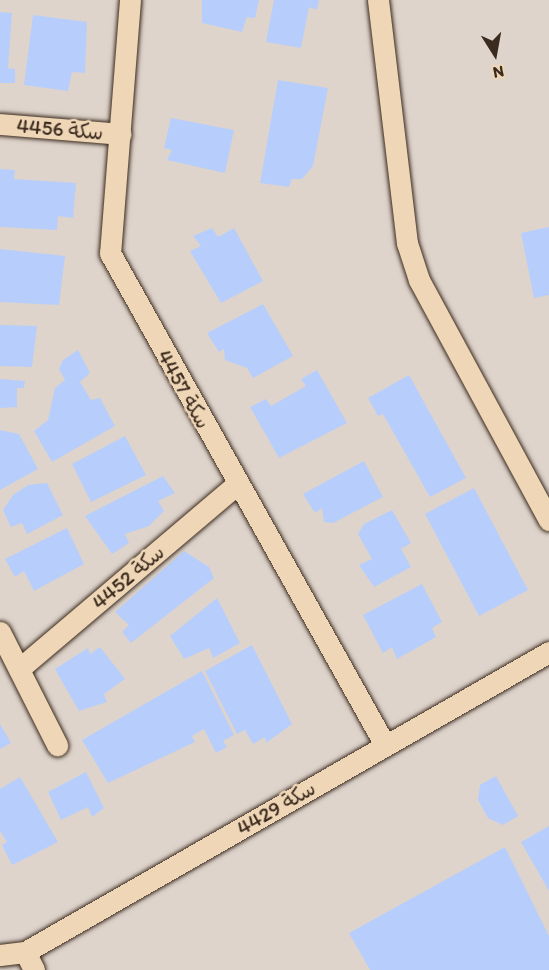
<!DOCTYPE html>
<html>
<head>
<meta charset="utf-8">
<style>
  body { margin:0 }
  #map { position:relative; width:549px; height:970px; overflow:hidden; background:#ded4cb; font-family:Itim,"Playpen Sans Arabic",sans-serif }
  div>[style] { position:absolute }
  .building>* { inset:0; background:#b7cefc }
  .roads { filter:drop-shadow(0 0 2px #3b2a1e) drop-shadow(0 0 2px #3b2a1e) }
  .minor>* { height:21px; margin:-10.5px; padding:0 10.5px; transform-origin:10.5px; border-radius:10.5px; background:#eed6b6 }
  span { translate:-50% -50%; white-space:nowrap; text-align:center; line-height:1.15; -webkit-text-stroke:5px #eed6b6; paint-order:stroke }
  .street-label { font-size:21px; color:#3b2a1e }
  .north { position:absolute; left:465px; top:24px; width:60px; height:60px; -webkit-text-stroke:4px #eed6b6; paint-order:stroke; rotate:169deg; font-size:16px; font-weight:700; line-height:24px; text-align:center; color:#3b2a1e }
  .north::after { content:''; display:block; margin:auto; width:21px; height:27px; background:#3b2a1e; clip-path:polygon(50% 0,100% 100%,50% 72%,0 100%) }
</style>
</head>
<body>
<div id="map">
  <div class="building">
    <i style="clip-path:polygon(202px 0,259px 0,255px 18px,247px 17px,242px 32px,202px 23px)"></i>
    <i style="clip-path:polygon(274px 0,319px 0,317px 10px,309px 7px,301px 48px,266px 42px)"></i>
    <i style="clip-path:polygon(0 12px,12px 13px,8px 68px,15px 69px,15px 83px,0 83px)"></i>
    <i style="clip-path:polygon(33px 15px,87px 22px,85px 73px,72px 72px,68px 91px,24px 85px)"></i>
    <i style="clip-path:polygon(278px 80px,328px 88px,313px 166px,302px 179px,292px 179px,289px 187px,260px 183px)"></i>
    <i style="clip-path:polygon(171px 118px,234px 130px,225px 173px,167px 160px,172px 150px,164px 148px)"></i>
    <i style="clip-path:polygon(0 169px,15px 170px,14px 179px,76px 183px,73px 218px,58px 216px,57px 230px,0 227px)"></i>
    <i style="clip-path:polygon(549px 227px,549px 295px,534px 298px,521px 233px)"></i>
    <i style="clip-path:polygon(212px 228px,218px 237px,234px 228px,263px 281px,221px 303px,190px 251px,201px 246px,193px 236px)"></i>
    <i style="clip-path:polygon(0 249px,65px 256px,59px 305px,0 302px)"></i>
    <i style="clip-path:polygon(263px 304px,293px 356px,253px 378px,247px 368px,225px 360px,224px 349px,219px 352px,207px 333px)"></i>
    <i style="clip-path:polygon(0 325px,37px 326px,32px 367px,0 366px)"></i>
    <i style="clip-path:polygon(78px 350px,90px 373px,80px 382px,91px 400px,100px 398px,115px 426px,52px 462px,34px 431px,48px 420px,55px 388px,65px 380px,59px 369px,63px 360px)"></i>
    <i style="clip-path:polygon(317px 370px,347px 423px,279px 458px,250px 407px,266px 399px,271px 406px,306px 386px,301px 379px)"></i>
    <i style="clip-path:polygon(409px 375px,466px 478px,430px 497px,383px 414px,378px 416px,368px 398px)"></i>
    <i style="clip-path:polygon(0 379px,25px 381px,24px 388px,17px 388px,17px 407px,0 408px)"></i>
    <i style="clip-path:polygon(0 430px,19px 434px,38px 469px,0 490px)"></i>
    <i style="clip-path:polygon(125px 436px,146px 475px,91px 502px,72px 464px)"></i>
    <i style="clip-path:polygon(364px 461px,383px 497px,333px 523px,324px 522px,322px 508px,315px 513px,303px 494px)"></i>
    <i style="clip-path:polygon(163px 476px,175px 493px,158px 501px,164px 511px,149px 526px,125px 534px,129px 543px,112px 554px,85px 516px)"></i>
    <i style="clip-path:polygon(47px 483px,63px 515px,27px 534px,22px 523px,11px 527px,3px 510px,13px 495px,28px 485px)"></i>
    <i style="clip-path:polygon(474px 488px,528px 590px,479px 616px,425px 514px)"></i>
    <i style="clip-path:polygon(392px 510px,411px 543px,401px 549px,411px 567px,374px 587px,359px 565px,372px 559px,358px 534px,364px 524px)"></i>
    <i style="clip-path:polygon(67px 528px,84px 564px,34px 591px,24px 571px,15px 577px,5px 559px)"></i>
    <i style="clip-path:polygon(184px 551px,209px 567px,214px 578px,131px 643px,122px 632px,129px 625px,115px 612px)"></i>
    <i style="clip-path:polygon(422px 584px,442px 622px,432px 628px,436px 637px,397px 659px,392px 647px,383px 653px,363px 615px)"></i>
    <i style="clip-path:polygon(217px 598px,240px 643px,213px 658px,209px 648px,184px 659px,170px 636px)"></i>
    <i style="clip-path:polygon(252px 645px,292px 724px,266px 743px,265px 737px,253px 744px,245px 730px,237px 734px,205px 671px)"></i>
    <i style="clip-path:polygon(100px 647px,125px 679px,104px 694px,107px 702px,79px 711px,55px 669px,88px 648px,90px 654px)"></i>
    <i style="clip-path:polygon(202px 671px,234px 735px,223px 741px,227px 747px,216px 753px,204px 729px,192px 736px,195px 742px,108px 783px,82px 740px)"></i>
    <i style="clip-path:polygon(0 724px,11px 743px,0 749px)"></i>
    <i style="clip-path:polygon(86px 772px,104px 808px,92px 817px,88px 807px,61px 820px,48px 792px)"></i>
    <i style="clip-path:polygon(496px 776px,518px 816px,503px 825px,488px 818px,478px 800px,480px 785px)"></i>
    <i style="clip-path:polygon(20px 777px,58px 842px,12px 865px,2px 845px,7px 842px,0 831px,0 789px)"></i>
    <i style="clip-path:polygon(549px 826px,549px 891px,521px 842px)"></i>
    <i style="clip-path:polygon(505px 847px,549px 936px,549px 970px,370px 970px,349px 933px)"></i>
  </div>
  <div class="roads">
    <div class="minor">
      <i style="left:130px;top:0;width:254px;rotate:94.5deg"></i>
      <i style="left:110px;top:253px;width:564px;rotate:60.8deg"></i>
      <i style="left:378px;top:0;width:245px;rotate:83.2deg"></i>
      <i style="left:407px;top:243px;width:39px;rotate:72deg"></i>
      <i style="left:419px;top:280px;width:273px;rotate:61.6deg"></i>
      <i style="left:0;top:124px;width:121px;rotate:4.7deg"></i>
      <i style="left:0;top:632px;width:127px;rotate:63.2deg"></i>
      <i style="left:19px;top:669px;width:285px;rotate:-40.3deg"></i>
      <i style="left:25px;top:952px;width:20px;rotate:63deg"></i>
      <i style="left:0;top:955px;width:25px;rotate:-7deg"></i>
      <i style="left:25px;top:952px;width:604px;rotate:-29.79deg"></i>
    </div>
  </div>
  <div class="street-label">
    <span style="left:60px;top:129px;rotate:5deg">سكة 4456</span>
    <span style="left:184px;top:389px;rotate:61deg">سكة 4457</span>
    <span style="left:128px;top:577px;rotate:-40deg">سكة 4452</span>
    <span style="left:276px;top:808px;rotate:-30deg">سكة 4429</span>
  </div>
  <div class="north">N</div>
</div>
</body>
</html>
